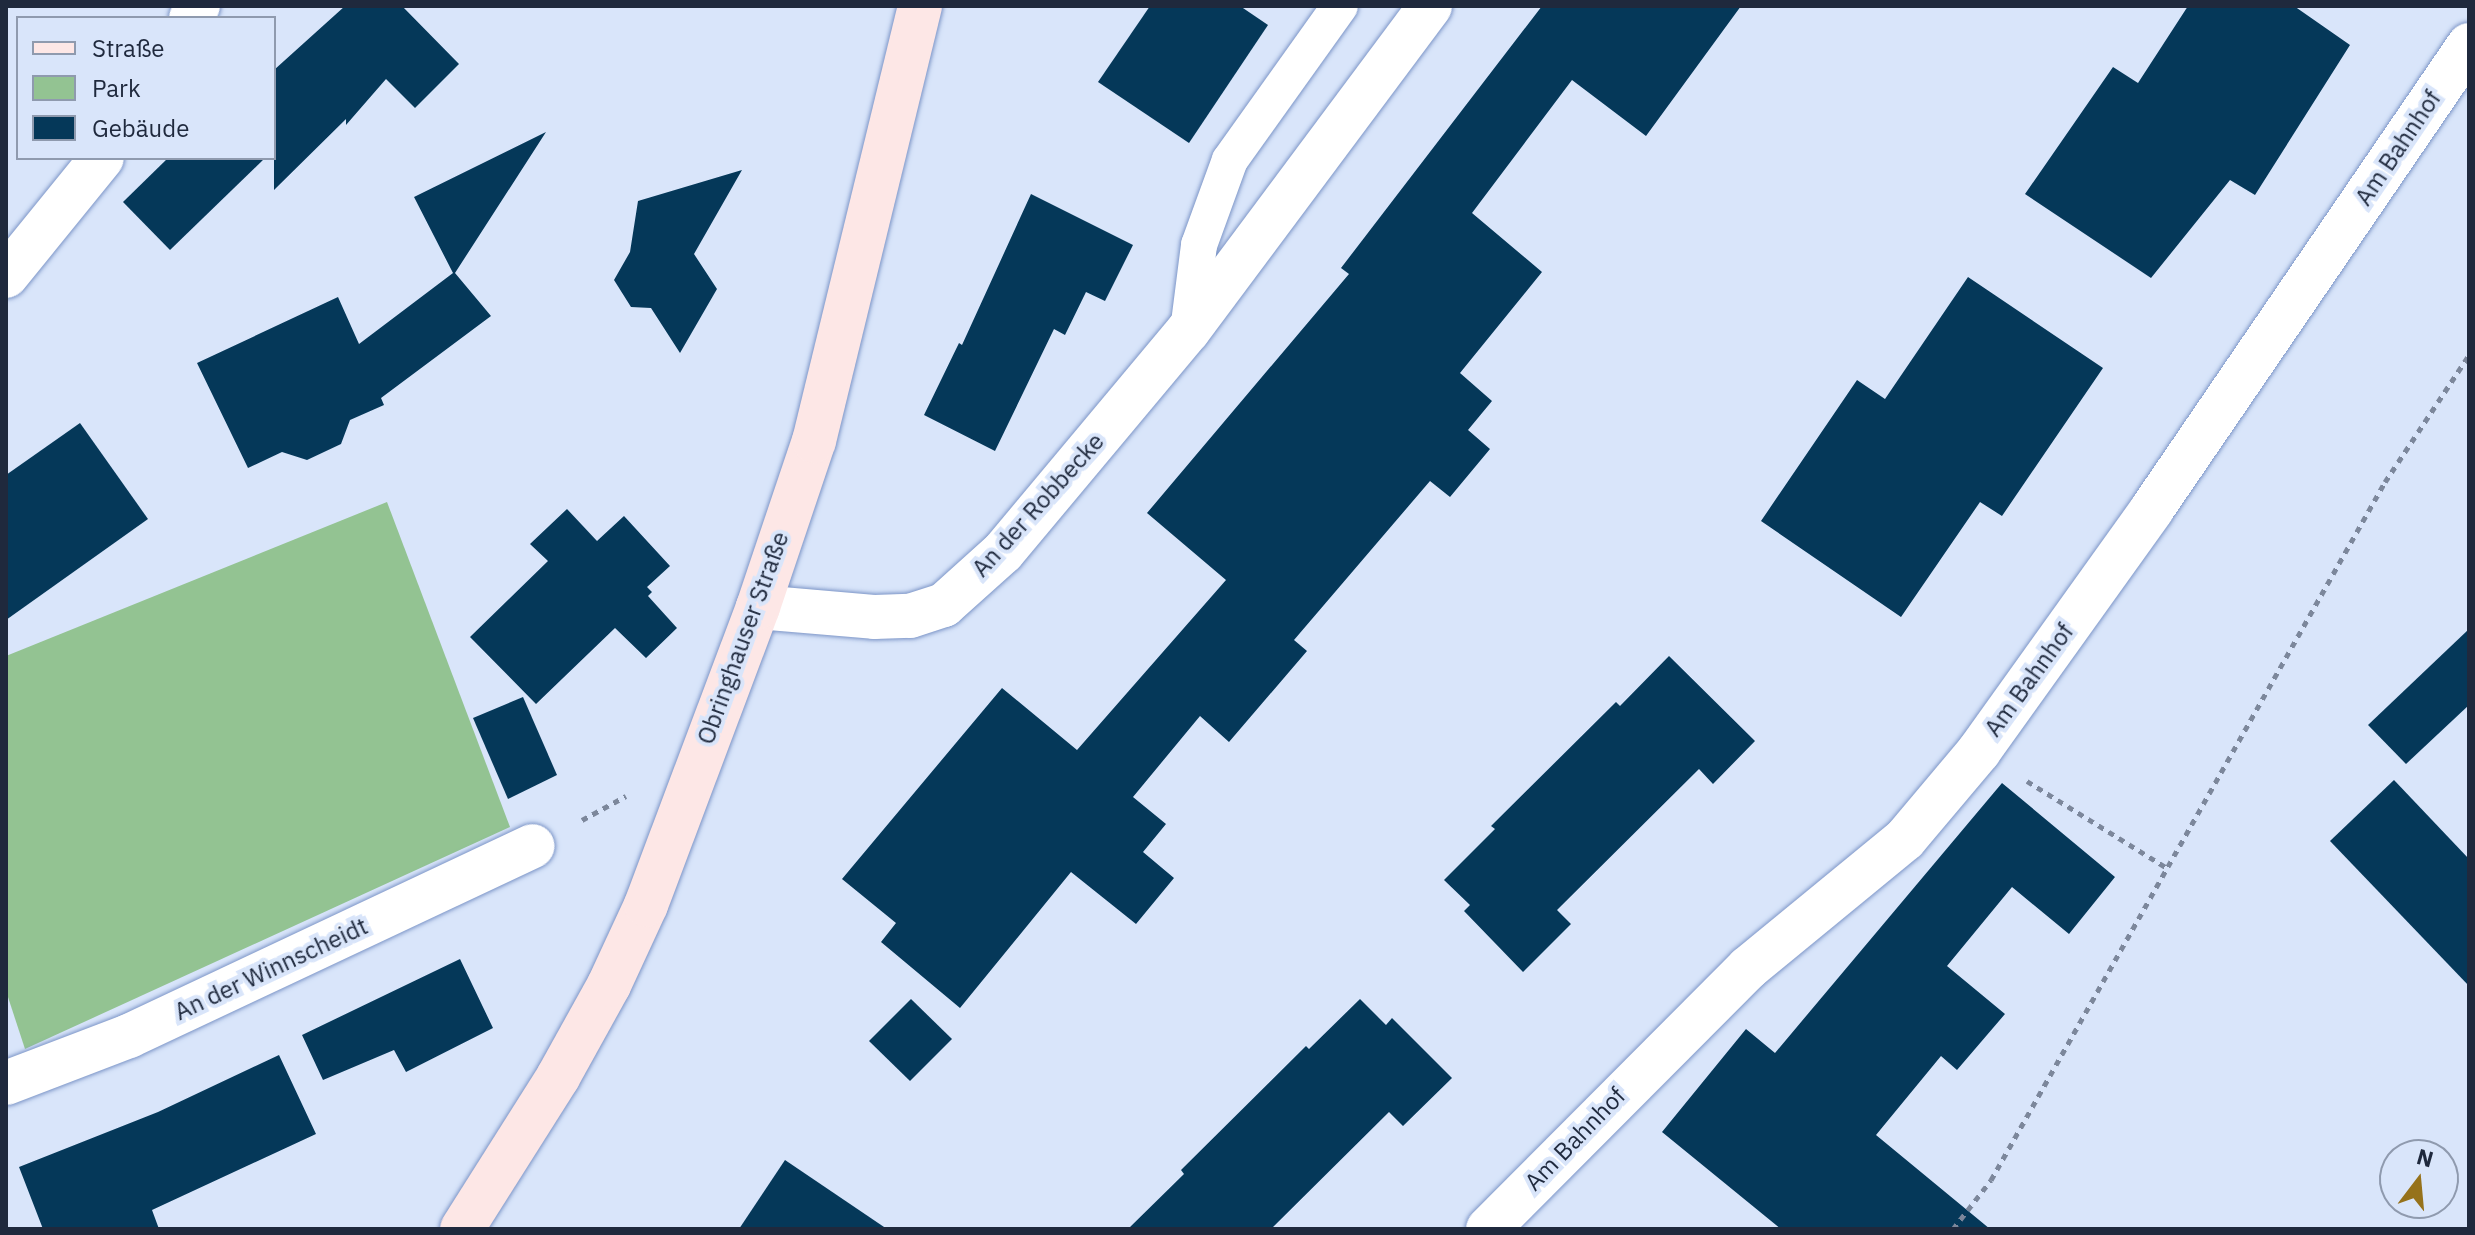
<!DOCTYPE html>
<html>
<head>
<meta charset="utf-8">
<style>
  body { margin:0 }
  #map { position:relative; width:2475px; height:1235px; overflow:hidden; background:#d9e5fa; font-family:"IBM Plex Sans",sans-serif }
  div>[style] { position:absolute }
  .green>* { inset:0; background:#93c392 }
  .building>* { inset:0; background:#053859 }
  .path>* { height:5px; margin-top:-2.5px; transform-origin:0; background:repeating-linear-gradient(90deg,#7c879b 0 6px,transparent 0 12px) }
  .roads { filter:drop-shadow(0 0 2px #7c95c7) drop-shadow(0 0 2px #7c95c7) }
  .lane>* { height:36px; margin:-18px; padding:0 18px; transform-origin:18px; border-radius:18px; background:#fff }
  .street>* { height:44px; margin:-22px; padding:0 22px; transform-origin:22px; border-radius:22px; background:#fff }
  .secondary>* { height:44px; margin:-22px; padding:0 22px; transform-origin:22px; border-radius:22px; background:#fde7e6 }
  span { translate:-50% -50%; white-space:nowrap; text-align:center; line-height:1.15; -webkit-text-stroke:8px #d9e5fa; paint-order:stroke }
  .street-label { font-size:24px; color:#1f293d }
  .frame { position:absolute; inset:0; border:8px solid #1f293d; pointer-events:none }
  .legend { position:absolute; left:16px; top:16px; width:260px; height:144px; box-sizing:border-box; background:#d9e5fa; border:2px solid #8f9aae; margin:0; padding:10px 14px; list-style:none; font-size:24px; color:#1f293d }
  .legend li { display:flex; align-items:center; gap:16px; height:40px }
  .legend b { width:40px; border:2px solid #8f9aae }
  .north { position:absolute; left:2379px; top:1139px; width:80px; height:80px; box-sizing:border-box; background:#d9e5fa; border:2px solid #8f9aae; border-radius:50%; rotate:16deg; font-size:22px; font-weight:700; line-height:32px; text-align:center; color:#1f293d }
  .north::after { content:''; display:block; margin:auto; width:28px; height:36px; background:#96721b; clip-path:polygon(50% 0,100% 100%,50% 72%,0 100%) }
</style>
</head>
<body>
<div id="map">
  <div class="green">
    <i style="clip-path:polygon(387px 502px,510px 827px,25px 1049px,6px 991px,6px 656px)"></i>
  </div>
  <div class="building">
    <i style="clip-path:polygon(345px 6px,402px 6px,459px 64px,415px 108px,386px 79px,346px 125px,346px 119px,274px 190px,274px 70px)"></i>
    <i style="clip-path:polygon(1150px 6px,1240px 6px,1268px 25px,1189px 143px,1098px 82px)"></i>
    <i style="clip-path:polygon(1542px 6px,1741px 6px,1646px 136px,1572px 80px,1472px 213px,1542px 272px,1460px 373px,1492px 401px,1468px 430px,1490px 449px,1450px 497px,1430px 481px,1294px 640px,1307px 651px,1229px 742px,1200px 716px,1133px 797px,1166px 824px,1143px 852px,1174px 878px,1136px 924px,1071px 872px,960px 1008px,881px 942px,896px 923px,842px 879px,1002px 688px,1077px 750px,1226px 580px,1147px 513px,1349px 274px,1341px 268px)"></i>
    <i style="clip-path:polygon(2188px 6px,2294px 6px,2350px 45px,2255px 195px,2230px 180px,2151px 278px,2025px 194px,2113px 67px,2138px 83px)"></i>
    <i style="clip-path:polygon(546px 132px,455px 273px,491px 316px,381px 398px,384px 405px,350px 420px,341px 444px,307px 460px,282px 452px,248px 468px,197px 363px,338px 297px,359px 344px,453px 273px,414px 197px)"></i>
    <i style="clip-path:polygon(168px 158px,265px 158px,170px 250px,123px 202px)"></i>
    <i style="clip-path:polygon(742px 170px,694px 254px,717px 289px,680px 353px,651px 308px,631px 307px,614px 280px,630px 252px,638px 201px)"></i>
    <i style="clip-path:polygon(1031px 194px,1133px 245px,1105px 301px,1086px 292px,1065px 335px,1054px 329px,995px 451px,924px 415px,959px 343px,962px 345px)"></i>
    <i style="clip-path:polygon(1968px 277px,2103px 368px,2002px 516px,1980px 502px,1901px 617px,1761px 521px,1857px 380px,1885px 399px)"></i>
    <i style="clip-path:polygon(80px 423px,148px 519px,6px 620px,6px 475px)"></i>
    <i style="clip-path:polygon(567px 509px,597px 541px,624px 516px,670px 566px,647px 587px,652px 592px,648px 596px,677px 628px,646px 658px,615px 628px,536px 704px,470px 637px,548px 561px,530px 544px)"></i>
    <i style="clip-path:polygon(2469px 629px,2469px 705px,2406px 764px,2368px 725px)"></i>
    <i style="clip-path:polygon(1669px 656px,1755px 741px,1713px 784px,1699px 769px,1557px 910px,1571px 924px,1523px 972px,1464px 911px,1470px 905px,1444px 880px,1495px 829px,1491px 826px,1616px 702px,1620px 706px)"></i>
    <i style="clip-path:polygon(523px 697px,557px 775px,508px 799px,473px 718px)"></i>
    <i style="clip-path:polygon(2394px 780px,2469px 859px,2469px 986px,2330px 841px)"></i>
    <i style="clip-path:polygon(2002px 783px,2115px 877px,2069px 934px,2012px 887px,1947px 966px,2005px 1014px,1957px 1070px,1941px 1056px,1876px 1135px,1990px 1229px,1781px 1229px,1662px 1132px,1746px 1029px,1775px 1053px)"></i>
    <i style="clip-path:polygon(460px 959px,493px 1028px,406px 1072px,394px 1050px,323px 1080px,302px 1035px)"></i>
    <i style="clip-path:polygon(911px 999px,952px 1039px,910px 1081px,869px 1041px)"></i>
    <i style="clip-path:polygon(1360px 999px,1386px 1025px,1392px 1018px,1452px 1078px,1403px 1126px,1389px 1112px,1271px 1229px,1128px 1229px,1184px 1174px,1181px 1170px,1306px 1046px,1309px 1049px)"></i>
    <i style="clip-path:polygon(279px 1055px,316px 1134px,152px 1210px,159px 1229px,43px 1229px,19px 1167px,158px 1112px)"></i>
    <i style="clip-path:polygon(785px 1160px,887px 1229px,739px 1229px)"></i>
  </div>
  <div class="path">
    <i style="left:2027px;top:781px;width:167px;rotate:31.8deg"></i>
    <i style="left:582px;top:820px;width:50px;rotate:-28.6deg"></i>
    <i style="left:1953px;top:1229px;width:62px;rotate:-52.2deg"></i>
    <i style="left:1991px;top:1180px;width:802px;rotate:-60.56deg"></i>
    <i style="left:2385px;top:482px;width:152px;rotate:-56.5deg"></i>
  </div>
  <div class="roads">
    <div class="lane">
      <i style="left:1188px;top:331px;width:87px;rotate:-82.7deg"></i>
      <i style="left:1199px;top:245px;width:90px;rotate:-70deg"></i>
      <i style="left:1230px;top:160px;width:189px;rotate:-54.5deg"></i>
    </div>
    <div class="street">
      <i style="left:191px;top:18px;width:14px;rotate:-60deg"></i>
      <i style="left:6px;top:276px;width:152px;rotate:-50.9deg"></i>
      <i style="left:758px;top:607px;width:116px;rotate:4.9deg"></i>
      <i style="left:874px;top:617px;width:36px;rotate:-2deg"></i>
      <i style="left:910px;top:616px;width:36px;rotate:-18deg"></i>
      <i style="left:944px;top:605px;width:79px;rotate:-41.9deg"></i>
      <i style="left:1003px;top:552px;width:288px;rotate:-50.1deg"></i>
      <i style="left:1188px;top:331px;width:405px;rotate:-53.3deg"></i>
      <i style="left:6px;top:1083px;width:132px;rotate:-20.9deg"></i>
      <i style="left:129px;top:1036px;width:446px;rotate:-25.2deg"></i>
      <i style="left:1488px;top:1229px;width:368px;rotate:-45.1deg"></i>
      <i style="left:1748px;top:968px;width:203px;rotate:-39.4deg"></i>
      <i style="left:1905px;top:839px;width:115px;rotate:-49.9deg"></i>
      <i style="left:1979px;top:751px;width:297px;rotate:-54.4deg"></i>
      <i style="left:2152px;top:509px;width:562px;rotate:-55.66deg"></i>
    </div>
    <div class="secondary">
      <i style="left:462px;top:1229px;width:180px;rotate:-57.7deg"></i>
      <i style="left:558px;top:1077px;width:105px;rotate:-61deg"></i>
      <i style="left:609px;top:985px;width:88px;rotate:-65.2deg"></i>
      <i style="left:646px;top:905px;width:318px;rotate:-69.4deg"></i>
      <i style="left:758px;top:607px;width:175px;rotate:-71.4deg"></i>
      <i style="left:814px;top:441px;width:448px;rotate:-76.3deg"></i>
    </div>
  </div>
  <div class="street-label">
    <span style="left:2398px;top:148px;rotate:-56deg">Am Bahnhof</span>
    <span style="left:1038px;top:505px;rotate:-48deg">An der Robbecke</span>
    <span style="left:743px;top:638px;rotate:-70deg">Obringhauser Straße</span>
    <span style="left:2029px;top:680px;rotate:-54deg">Am Bahnhof</span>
    <span style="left:271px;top:969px;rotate:-25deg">An der Winnscheidt</span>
    <span style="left:1575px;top:1139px;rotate:-46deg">Am Bahnhof</span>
  </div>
  <div class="frame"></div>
  <ul class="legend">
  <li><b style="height:10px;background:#fde7e6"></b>Straße</li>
  <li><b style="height:22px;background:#93c392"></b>Park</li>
  <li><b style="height:22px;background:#053859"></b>Gebäude</li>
  </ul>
  <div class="north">N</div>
</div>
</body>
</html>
